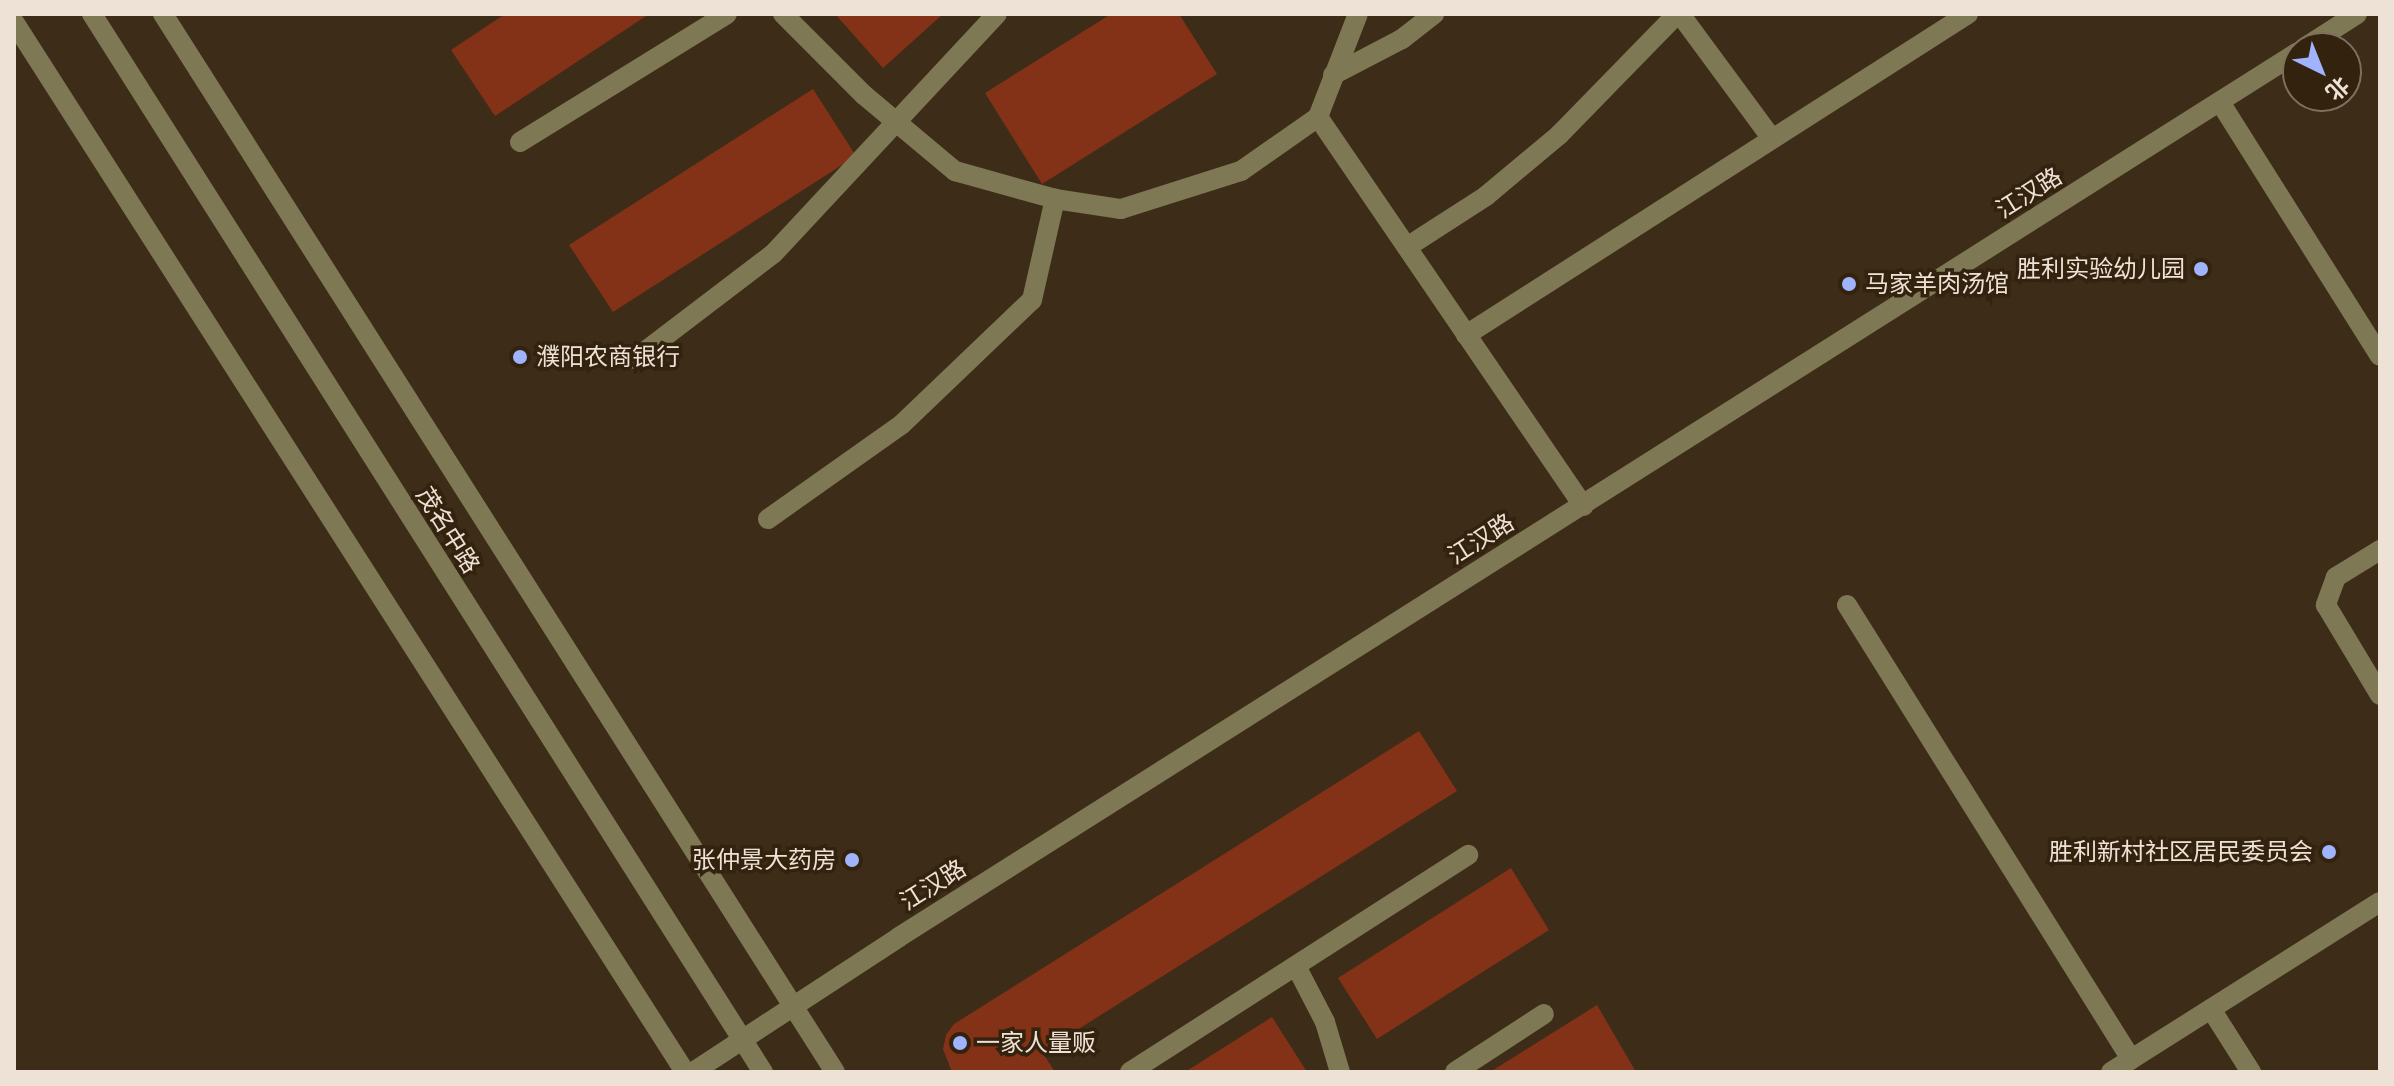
<!DOCTYPE html>
<html>
<head>
<meta charset="utf-8">
<style>
  body { margin:0 }
  #map { position:relative; width:2394px; height:1086px; overflow:hidden; background:#3d2c18; font-family:Poppins,"Noto Sans SC",sans-serif }
  div>[style] { position:absolute }
  .building>* { inset:0; background:#833217 }
  .minor>* { height:20px; margin:-10px; padding:0 10px; transform-origin:10px; border-radius:10px; background:#7e7954 }
  .dots>* { width:22px; height:22px; translate:-50% -50%; box-sizing:border-box; border:4px solid #33220e; border-radius:50% }
  span { translate:-50% -50%; white-space:nowrap; text-align:center; line-height:1.15; -webkit-text-stroke:7px #33220e; paint-order:stroke }
  .street-label { font-size:24px; color:#eee2d6 }
  .poi-label { font-size:24px; color:#eee2d6 }
  .right { translate:-100% -50%; text-align:right }
  .left { translate:0 -50%; text-align:left }
  .frame { position:absolute; inset:0; border:16px solid #eee2d6; pointer-events:none }
  .north { position:absolute; left:2282px; top:32px; width:80px; height:80px; box-sizing:border-box; background:#33220e; border:2px solid #7e6f5e; border-radius:50%; rotate:137deg; font-size:22px; font-weight:700; line-height:32px; text-align:center; color:#eee2d6 }
  .north::after { content:''; display:block; margin:auto; width:28px; height:36px; background:#a0b3fd; clip-path:polygon(50% 0,100% 100%,50% 72%,0 100%) }
</style>
</head>
<body>
<div id="map">
  <div class="building">
    <i style="clip-path:polygon(505px 14px,649px 14px,495px 116px,451px 50px)"></i>
    <i style="clip-path:polygon(835px 14px,943px 14px,883px 68px)"></i>
    <i style="clip-path:polygon(1111px 14px,1179px 14px,1217px 74px,1042px 184px,985px 93px)"></i>
    <i style="clip-path:polygon(813px 89px,856px 156px,613px 312px,569px 245px)"></i>
    <i style="clip-path:polygon(1419px 731px,1457px 791px,1042px 1052px,1055px 1072px,952px 1072px,943px 1049px,946px 1035px,954px 1024px)"></i>
    <i style="clip-path:polygon(1511px 868px,1549px 930px,1377px 1039px,1338px 978px)"></i>
    <i style="clip-path:polygon(1597px 1005px,1636px 1072px,1490px 1072px)"></i>
    <i style="clip-path:polygon(1272px 1017px,1307px 1072px,1185px 1072px)"></i>
  </div>
  <div class="minor">
    <i style="left:92px;top:14px;width:1253px;rotate:57.62deg"></i>
    <i style="left:163px;top:14px;width:1253px;rotate:57.58deg"></i>
    <i style="left:783px;top:14px;width:115px;rotate:45deg"></i>
    <i style="left:864px;top:95px;width:119px;rotate:39.9deg"></i>
    <i style="left:955px;top:171px;width:104px;rotate:15.6deg"></i>
    <i style="left:1055px;top:199px;width:67px;rotate:8.6deg"></i>
    <i style="left:1121px;top:209px;width:126px;rotate:-17.6deg"></i>
    <i style="left:1241px;top:171px;width:94px;rotate:-35deg"></i>
    <i style="left:1318px;top:117px;width:110px;rotate:-68.8deg"></i>
    <i style="left:1680px;top:14px;width:155px;rotate:53.6deg"></i>
    <i style="left:14px;top:22px;width:1246px;rotate:57.42deg"></i>
    <i style="left:2304px;top:48px;width:63px;rotate:-32.7deg"></i>
    <i style="left:1333px;top:75px;width:78px;rotate:-27.6deg"></i>
    <i style="left:1402px;top:39px;width:41px;rotate:-38deg"></i>
    <i style="left:2220px;top:102px;width:300px;rotate:57.8deg"></i>
    <i style="left:1318px;top:117px;width:471px;rotate:55.7deg"></i>
    <i style="left:520px;top:142px;width:243px;rotate:-31.7deg"></i>
    <i style="left:1407px;top:247px;width:94px;rotate:-32.8deg"></i>
    <i style="left:1486px;top:196px;width:95px;rotate:-39.9deg"></i>
    <i style="left:1559px;top:135px;width:169px;rotate:-45.7deg"></i>
    <i style="left:1466px;top:335px;width:596px;rotate:-32.6deg"></i>
    <i style="left:635px;top:359px;width:173px;rotate:-37.3deg"></i>
    <i style="left:773px;top:254px;width:328px;rotate:-47deg"></i>
    <i style="left:768px;top:519px;width:163px;rotate:-35.3deg"></i>
    <i style="left:901px;top:425px;width:181px;rotate:-43.7deg"></i>
    <i style="left:1032px;top:300px;width:104px;rotate:-77.2deg"></i>
    <i style="left:2380px;top:550px;width:52px;rotate:148.5deg"></i>
    <i style="left:2336px;top:577px;width:30px;rotate:110deg"></i>
    <i style="left:2326px;top:605px;width:105px;rotate:59deg"></i>
    <i style="left:1847px;top:605px;width:536px;rotate:57.97deg"></i>
    <i style="left:1296px;top:966px;width:63px;rotate:62.6deg"></i>
    <i style="left:1325px;top:1022px;width:52px;rotate:73.3deg"></i>
    <i style="left:2211px;top:1009px;width:75px;rotate:57.6deg"></i>
    <i style="left:693px;top:1072px;width:246px;rotate:-33.2deg"></i>
    <i style="left:899px;top:937px;width:1655px;rotate:-32.32deg"></i>
    <i style="left:1130px;top:1072px;width:402px;rotate:-32.7deg"></i>
    <i style="left:1455px;top:1072px;width:106px;rotate:-33.1deg"></i>
    <i style="left:2111px;top:1072px;width:318px;rotate:-32.3deg"></i>
  </div>
  <div class="dots">
    <i style="left:2201px;top:269px;background:#a0b3fd"></i>
    <i style="left:1849px;top:284px;background:#a0b3fd"></i>
    <i style="left:520px;top:357px;background:#a0b3fd"></i>
    <i style="left:2329px;top:852px;background:#a0b3fd"></i>
    <i style="left:852px;top:860px;background:#a0b3fd"></i>
    <i style="left:960px;top:1043px;background:#a0b3fd"></i>
  </div>
  <div class="street-label">
    <span style="left:2029px;top:193px;rotate:-32deg">江汉路</span>
    <span style="left:448px;top:530px;rotate:58deg">茂名中路</span>
    <span style="left:1481px;top:539px;rotate:-32deg">江汉路</span>
    <span style="left:933px;top:885px;rotate:-32deg">江汉路</span>
  </div>
  <div class="poi-label">
    <span class="right" style="left:2185px;top:269px">胜利实验幼儿园</span>
    <span class="left" style="left:1865px;top:284px">马家羊肉汤馆</span>
    <span class="left" style="left:536px;top:357px">濮阳农商银行</span>
    <span class="right" style="left:2313px;top:852px">胜利新村社区居民委员会</span>
    <span class="right" style="left:836px;top:860px">张仲景大药房</span>
    <span class="left" style="left:976px;top:1043px">一家人量贩</span>
  </div>
  <div class="frame"></div>
  <div class="north">北</div>
</div>
</body>
</html>
